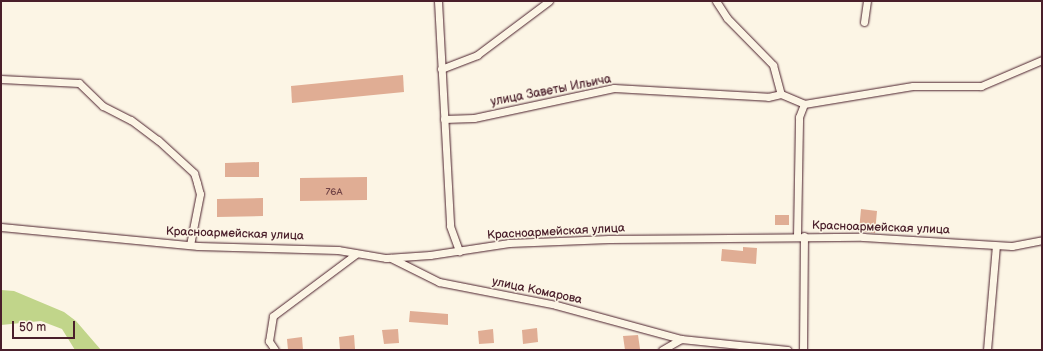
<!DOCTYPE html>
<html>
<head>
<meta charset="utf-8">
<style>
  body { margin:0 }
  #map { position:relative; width:1043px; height:351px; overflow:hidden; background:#fcf5e5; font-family:"Balsamiq Sans",sans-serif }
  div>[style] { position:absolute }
  .green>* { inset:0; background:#c1d58a }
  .building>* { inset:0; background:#e0ad94 }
  .roads { filter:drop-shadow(0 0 1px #4a1f2b) drop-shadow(0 0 1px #4a1f2b) }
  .minor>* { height:7px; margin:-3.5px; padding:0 3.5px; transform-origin:3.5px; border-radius:3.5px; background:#fcf5e5 }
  span { translate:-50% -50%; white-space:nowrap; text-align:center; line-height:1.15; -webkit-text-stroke:3px #fcf5e5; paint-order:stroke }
  .number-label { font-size:10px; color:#704245 }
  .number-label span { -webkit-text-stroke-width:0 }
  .street-label { font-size:12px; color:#4a1f2b }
  .frame { position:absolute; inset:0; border:2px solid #4a1f2b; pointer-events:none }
  .scale { position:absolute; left:12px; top:321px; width:63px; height:18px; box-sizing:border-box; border:2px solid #4a1f2b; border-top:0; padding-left:5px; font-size:12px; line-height:14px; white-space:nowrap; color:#4a1f2b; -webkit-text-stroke:3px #fcf5e5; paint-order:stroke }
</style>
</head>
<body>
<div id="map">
  <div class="green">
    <i style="clip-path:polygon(1px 290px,14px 291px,64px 312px,76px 321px,101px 350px,75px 350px,62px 329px,41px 321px,1px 325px)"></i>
  </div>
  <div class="building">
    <i style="clip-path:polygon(403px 75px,404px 92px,292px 103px,291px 86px)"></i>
    <i style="clip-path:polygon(259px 162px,259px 177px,225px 177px,225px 163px)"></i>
    <i style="clip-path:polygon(367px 177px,367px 200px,300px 201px,300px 178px)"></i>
    <i style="clip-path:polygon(263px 198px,263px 216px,217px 217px,217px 199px)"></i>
    <i style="clip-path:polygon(861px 209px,877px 211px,875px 233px,859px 231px)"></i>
    <i style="clip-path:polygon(775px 215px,789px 215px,789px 225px,775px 225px)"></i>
    <i style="clip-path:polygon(743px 247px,757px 248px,756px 264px,721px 261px,722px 249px,743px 251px)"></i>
    <i style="clip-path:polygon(410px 311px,448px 314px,448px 325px,409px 322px)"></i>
    <i style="clip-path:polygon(537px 328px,538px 342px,523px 344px,522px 330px)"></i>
    <i style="clip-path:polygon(398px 329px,399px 343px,384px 344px,382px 330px)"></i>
    <i style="clip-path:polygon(493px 329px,494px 343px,479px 344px,478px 331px)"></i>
    <i style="clip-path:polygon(354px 335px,355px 349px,340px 350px,339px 337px)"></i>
    <i style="clip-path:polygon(638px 335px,640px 349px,625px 350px,623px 336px)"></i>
    <i style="clip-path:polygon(302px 337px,303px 350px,288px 350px,287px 339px)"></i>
  </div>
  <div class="roads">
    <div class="minor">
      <i style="left:438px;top:1px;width:225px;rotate:86.9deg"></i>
      <i style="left:450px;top:226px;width:27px;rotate:70deg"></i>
      <i style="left:716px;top:1px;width:20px;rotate:57deg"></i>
      <i style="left:727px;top:18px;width:66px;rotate:45.6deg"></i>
      <i style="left:773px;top:65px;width:30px;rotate:75deg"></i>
      <i style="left:864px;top:22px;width:21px;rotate:-82deg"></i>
      <i style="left:441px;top:69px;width:39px;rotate:-21deg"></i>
      <i style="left:477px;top:55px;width:90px;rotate:-36.9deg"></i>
      <i style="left:1px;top:79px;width:78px;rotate:2.9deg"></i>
      <i style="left:79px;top:83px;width:33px;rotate:44deg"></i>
      <i style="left:103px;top:106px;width:31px;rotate:27deg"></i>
      <i style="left:131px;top:120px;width:34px;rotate:37deg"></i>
      <i style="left:158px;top:140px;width:49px;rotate:42.5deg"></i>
      <i style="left:194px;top:173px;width:10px;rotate:73deg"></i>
      <i style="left:197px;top:183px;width:11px;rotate:75deg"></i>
      <i style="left:200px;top:194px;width:52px;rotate:101.1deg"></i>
      <i style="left:444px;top:119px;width:30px;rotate:-2deg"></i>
      <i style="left:474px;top:118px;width:143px;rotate:-12.1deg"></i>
      <i style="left:614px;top:88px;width:154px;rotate:3.3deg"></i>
      <i style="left:768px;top:97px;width:13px;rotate:-13deg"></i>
      <i style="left:781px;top:94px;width:25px;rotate:23deg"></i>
      <i style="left:804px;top:104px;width:110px;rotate:-9.4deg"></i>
      <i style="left:913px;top:86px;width:68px"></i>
      <i style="left:981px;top:86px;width:66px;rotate:-23.1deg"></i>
      <i style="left:1px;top:227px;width:198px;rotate:5.5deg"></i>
      <i style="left:198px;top:246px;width:140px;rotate:1.6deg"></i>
      <i style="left:338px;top:250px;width:49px;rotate:9.5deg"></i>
      <i style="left:386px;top:258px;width:44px;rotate:-3.9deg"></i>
      <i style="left:430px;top:255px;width:80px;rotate:-8.6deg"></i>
      <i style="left:509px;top:243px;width:100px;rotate:-2.3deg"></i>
      <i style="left:609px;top:239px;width:254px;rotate:-0.5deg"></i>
      <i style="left:863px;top:237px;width:149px;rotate:3.5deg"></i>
      <i style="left:1012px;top:246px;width:31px;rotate:-11deg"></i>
      <i style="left:797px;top:236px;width:119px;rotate:-89deg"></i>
      <i style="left:799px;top:117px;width:14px;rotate:-69deg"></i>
      <i style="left:391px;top:258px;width:54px;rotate:26.6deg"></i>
      <i style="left:439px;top:282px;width:119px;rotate:11.1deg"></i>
      <i style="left:556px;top:305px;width:130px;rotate:15.2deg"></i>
      <i style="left:681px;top:339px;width:107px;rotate:5.9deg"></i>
      <i style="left:275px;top:350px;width:11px;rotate:-124deg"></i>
      <i style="left:269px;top:341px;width:25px;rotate:-81deg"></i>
      <i style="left:273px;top:316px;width:104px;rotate:-36.8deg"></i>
      <i style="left:662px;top:350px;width:22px;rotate:-30deg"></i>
      <i style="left:803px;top:350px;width:114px;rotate:-89.5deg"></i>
      <i style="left:987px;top:350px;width:104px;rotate:-85.1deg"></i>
    </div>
  </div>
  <div class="number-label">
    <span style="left:334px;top:193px">76А</span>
  </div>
  <div class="street-label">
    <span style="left:551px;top:91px;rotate:-11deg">улица Заветы Ильича</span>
    <span style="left:881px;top:228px;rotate:2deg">Красноармейская улица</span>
    <span style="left:556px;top:232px;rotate:-3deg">Красноармейская улица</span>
    <span style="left:235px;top:234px;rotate:2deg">Красноармейская улица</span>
    <span style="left:537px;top:291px;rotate:12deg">улица Комарова</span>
  </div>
  <div class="frame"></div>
  <div class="scale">50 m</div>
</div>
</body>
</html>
